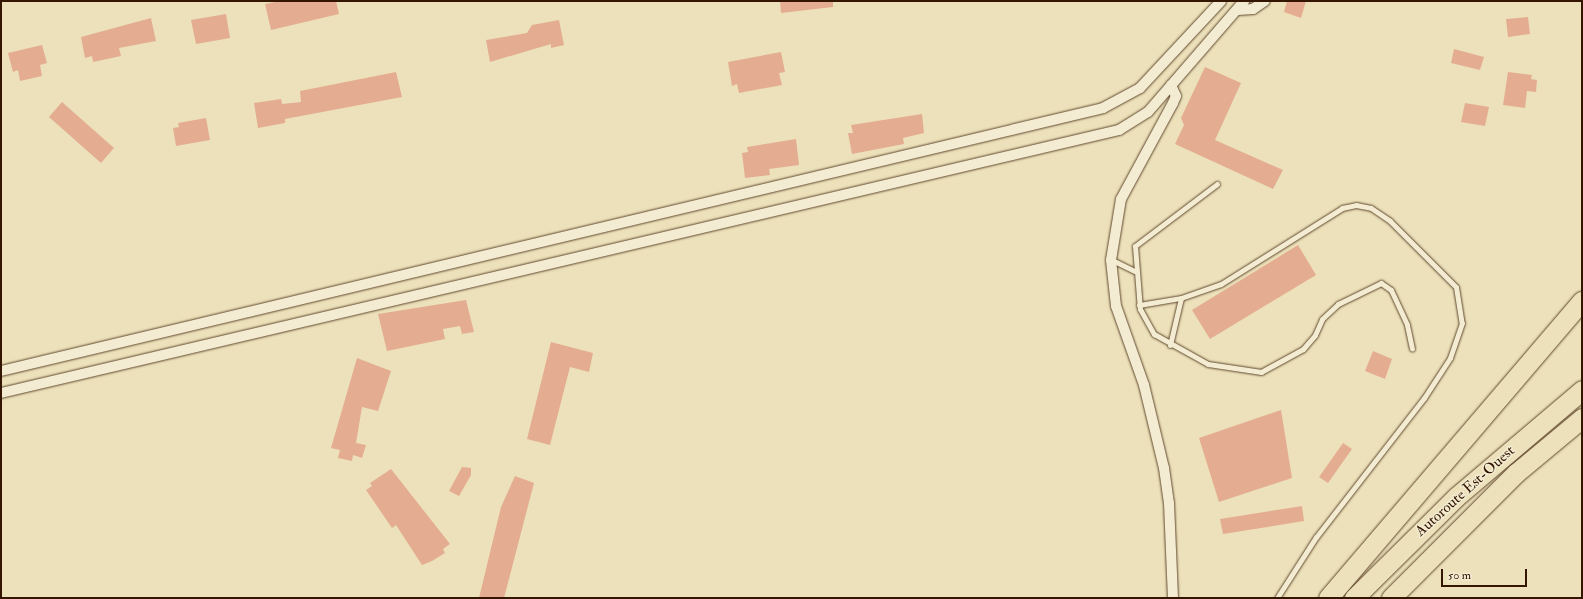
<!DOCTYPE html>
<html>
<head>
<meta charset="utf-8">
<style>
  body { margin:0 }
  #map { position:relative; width:1583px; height:599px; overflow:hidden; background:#ece1ba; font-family:"IM FELL Double Pica",serif }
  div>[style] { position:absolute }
  .building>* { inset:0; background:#e4ad92 }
  .roads { filter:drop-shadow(0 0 1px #61482e) drop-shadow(0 0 1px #61482e) }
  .service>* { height:5px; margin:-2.5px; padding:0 2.5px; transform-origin:2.5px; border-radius:2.5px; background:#f3ecd2 }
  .minor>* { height:10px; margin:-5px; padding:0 5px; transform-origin:5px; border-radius:5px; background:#f3ecd2 }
  .motorway>* { height:19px; margin:-9.5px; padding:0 9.5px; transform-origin:9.5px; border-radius:9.5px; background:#ece1ba }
  span { translate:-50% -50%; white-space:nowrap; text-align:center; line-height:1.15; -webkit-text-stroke:3px #f3ecd2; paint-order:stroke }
  .street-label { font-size:15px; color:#331500 }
  .frame { position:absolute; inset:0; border:2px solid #331500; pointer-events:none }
  .scale { position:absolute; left:1441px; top:569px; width:86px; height:18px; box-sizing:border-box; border:2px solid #331500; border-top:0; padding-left:5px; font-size:12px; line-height:14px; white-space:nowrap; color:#331500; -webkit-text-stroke:3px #f3ecd2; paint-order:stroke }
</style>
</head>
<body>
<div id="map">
  <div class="building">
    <i style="clip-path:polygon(280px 1px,336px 1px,339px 14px,271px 30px,265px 4px)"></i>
    <i style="clip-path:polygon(780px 1px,833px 1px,833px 7px,781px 13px)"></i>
    <i style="clip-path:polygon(1287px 1px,1306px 1px,1301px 18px,1284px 12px)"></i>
    <i style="clip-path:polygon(226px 14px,230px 38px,196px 44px,191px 20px)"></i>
    <i style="clip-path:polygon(1528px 17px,1530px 34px,1508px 37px,1506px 19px)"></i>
    <i style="clip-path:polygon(151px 18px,156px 41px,119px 48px,121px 56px,93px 62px,92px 56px,85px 58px,81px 37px)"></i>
    <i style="clip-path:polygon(559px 20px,564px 45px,551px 48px,551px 44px,490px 62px,486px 40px,527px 33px,532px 25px)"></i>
    <i style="clip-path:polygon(42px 45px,47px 63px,40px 65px,42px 76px,20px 81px,18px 70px,13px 72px,8px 53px)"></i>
    <i style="clip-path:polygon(1454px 49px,1484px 57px,1480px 70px,1451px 63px)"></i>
    <i style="clip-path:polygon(781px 52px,785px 72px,779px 73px,782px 85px,739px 93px,737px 84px,732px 86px,728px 62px)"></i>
    <i style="clip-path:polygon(1205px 67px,1241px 83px,1215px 140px,1283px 170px,1273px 189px,1175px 144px,1184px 125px,1181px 118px)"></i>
    <i style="clip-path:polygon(396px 72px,402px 97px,285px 119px,285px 123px,258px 128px,254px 103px,281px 99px,282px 104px,301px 102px,300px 91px)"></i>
    <i style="clip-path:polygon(1508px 72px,1532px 75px,1531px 79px,1537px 80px,1536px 92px,1527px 91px,1525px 108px,1503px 105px)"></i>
    <i style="clip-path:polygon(62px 102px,114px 148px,101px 163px,49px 117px)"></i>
    <i style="clip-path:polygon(1465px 103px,1489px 107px,1485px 126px,1461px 122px)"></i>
    <i style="clip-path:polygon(922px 114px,924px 133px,903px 138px,904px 144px,852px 154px,848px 133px,853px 133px,851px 125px)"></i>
    <i style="clip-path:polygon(206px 118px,210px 140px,176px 146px,173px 128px,179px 127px,178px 123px)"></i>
    <i style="clip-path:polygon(796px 139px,799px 165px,769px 169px,770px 175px,745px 178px,742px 153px,748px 152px,747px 147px)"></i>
    <i style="clip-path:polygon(1298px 245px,1316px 275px,1210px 339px,1192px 310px)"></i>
    <i style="clip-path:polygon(466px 300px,474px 332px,462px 334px,460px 326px,443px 329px,445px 339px,387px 351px,378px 314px)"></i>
    <i style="clip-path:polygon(551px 342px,593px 353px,589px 372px,570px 367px,550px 445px,527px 439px)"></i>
    <i style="clip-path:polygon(1373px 351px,1392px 359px,1385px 379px,1365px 371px)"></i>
    <i style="clip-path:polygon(357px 358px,391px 371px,378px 411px,362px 407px,356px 443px,366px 445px,362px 458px,353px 455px,352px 461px,338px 458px,340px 450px,331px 448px)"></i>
    <i style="clip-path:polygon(1281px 410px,1292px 478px,1219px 502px,1199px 438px)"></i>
    <i style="clip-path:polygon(1343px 443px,1352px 449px,1328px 483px,1319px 477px)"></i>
    <i style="clip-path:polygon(462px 467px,471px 468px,471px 475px,459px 496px,449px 491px)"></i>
    <i style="clip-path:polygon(391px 469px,450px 544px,443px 549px,445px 553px,432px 561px,422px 565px,396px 525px,392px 528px,366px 490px,372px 486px,370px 483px)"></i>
    <i style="clip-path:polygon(515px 476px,534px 483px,504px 598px,479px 598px,501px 507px)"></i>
    <i style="clip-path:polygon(1302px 506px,1304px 521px,1223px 534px,1220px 519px)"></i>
  </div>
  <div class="roads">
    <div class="service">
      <i style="left:1217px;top:184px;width:103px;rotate:142.9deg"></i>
      <i style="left:1135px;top:246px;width:63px;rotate:85.5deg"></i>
      <i style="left:1140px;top:309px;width:29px;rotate:61deg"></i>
      <i style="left:1154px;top:334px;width:62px;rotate:29.1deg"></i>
      <i style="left:1208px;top:364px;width:54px;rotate:8.6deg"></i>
      <i style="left:1261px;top:372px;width:48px;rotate:-28.7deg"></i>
      <i style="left:1303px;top:349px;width:18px;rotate:-49deg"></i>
      <i style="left:1315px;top:335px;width:17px;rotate:-66deg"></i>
      <i style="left:1322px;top:319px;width:22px;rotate:-43deg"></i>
      <i style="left:1338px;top:304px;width:48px;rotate:-26deg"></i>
      <i style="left:1381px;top:283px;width:12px;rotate:35deg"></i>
      <i style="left:1391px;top:290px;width:38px;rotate:65deg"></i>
      <i style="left:1407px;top:325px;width:24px;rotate:78deg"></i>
      <i style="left:1112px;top:260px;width:25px;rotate:26deg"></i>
      <i style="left:1139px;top:305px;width:43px;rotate:-9.5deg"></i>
      <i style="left:1181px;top:298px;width:42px;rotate:-19.3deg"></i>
      <i style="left:1221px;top:284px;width:143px;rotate:-32.1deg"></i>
      <i style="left:1342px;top:208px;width:14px;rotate:-12deg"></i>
      <i style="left:1356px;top:205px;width:15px;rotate:11deg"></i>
      <i style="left:1371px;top:208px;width:23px;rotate:34deg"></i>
      <i style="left:1390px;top:221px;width:93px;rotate:45deg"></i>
      <i style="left:1456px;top:287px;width:36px;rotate:81deg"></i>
      <i style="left:1462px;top:323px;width:37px;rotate:109deg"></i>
      <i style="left:1450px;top:358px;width:48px;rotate:123deg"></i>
      <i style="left:1424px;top:398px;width:176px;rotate:127.8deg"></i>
      <i style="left:1316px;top:537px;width:72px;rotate:122.6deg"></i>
      <i style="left:1170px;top:345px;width:48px;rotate:-76.8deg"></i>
    </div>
    <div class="minor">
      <i style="left:1238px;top:10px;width:15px;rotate:-4deg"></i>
      <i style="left:1253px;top:9px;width:14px;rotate:-34deg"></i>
      <i style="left:1171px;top:85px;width:12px;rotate:66deg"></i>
      <i style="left:1176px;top:96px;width:8px;rotate:113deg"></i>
      <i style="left:1173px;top:103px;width:109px;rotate:118.4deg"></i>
      <i style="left:1121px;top:199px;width:62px;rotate:99.3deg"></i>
      <i style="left:1111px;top:260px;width:46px;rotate:83.8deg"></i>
      <i style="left:1116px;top:306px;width:84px;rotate:70.5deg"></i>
      <i style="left:1144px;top:385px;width:85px;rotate:76.5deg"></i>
      <i style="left:1164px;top:468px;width:35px;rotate:82deg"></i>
      <i style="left:1169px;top:503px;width:95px;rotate:87.6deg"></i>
      <i style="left:1px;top:371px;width:1133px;rotate:-13.42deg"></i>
      <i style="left:1103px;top:108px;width:42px;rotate:-28.4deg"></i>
      <i style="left:1140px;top:88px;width:119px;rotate:-47deg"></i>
      <i style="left:1px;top:393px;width:1149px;rotate:-13.24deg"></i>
      <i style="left:1119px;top:130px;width:34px;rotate:-32deg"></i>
      <i style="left:1148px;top:112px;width:147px;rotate:-49.1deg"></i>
    </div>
    <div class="motorway">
      <i style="left:1328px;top:598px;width:391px;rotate:-49.5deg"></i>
      <i style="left:1354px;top:598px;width:144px;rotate:-44.7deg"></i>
      <i style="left:1456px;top:497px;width:165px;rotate:-40.3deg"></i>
      <i style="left:1391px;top:598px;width:177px;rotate:-45deg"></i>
      <i style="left:1516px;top:473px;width:86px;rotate:-39.8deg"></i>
    </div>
  </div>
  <div class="street-label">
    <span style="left:1465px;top:491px;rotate:-42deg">Autoroute Est-Ouest</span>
  </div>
  <div class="frame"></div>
  <div class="scale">50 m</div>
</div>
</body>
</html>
